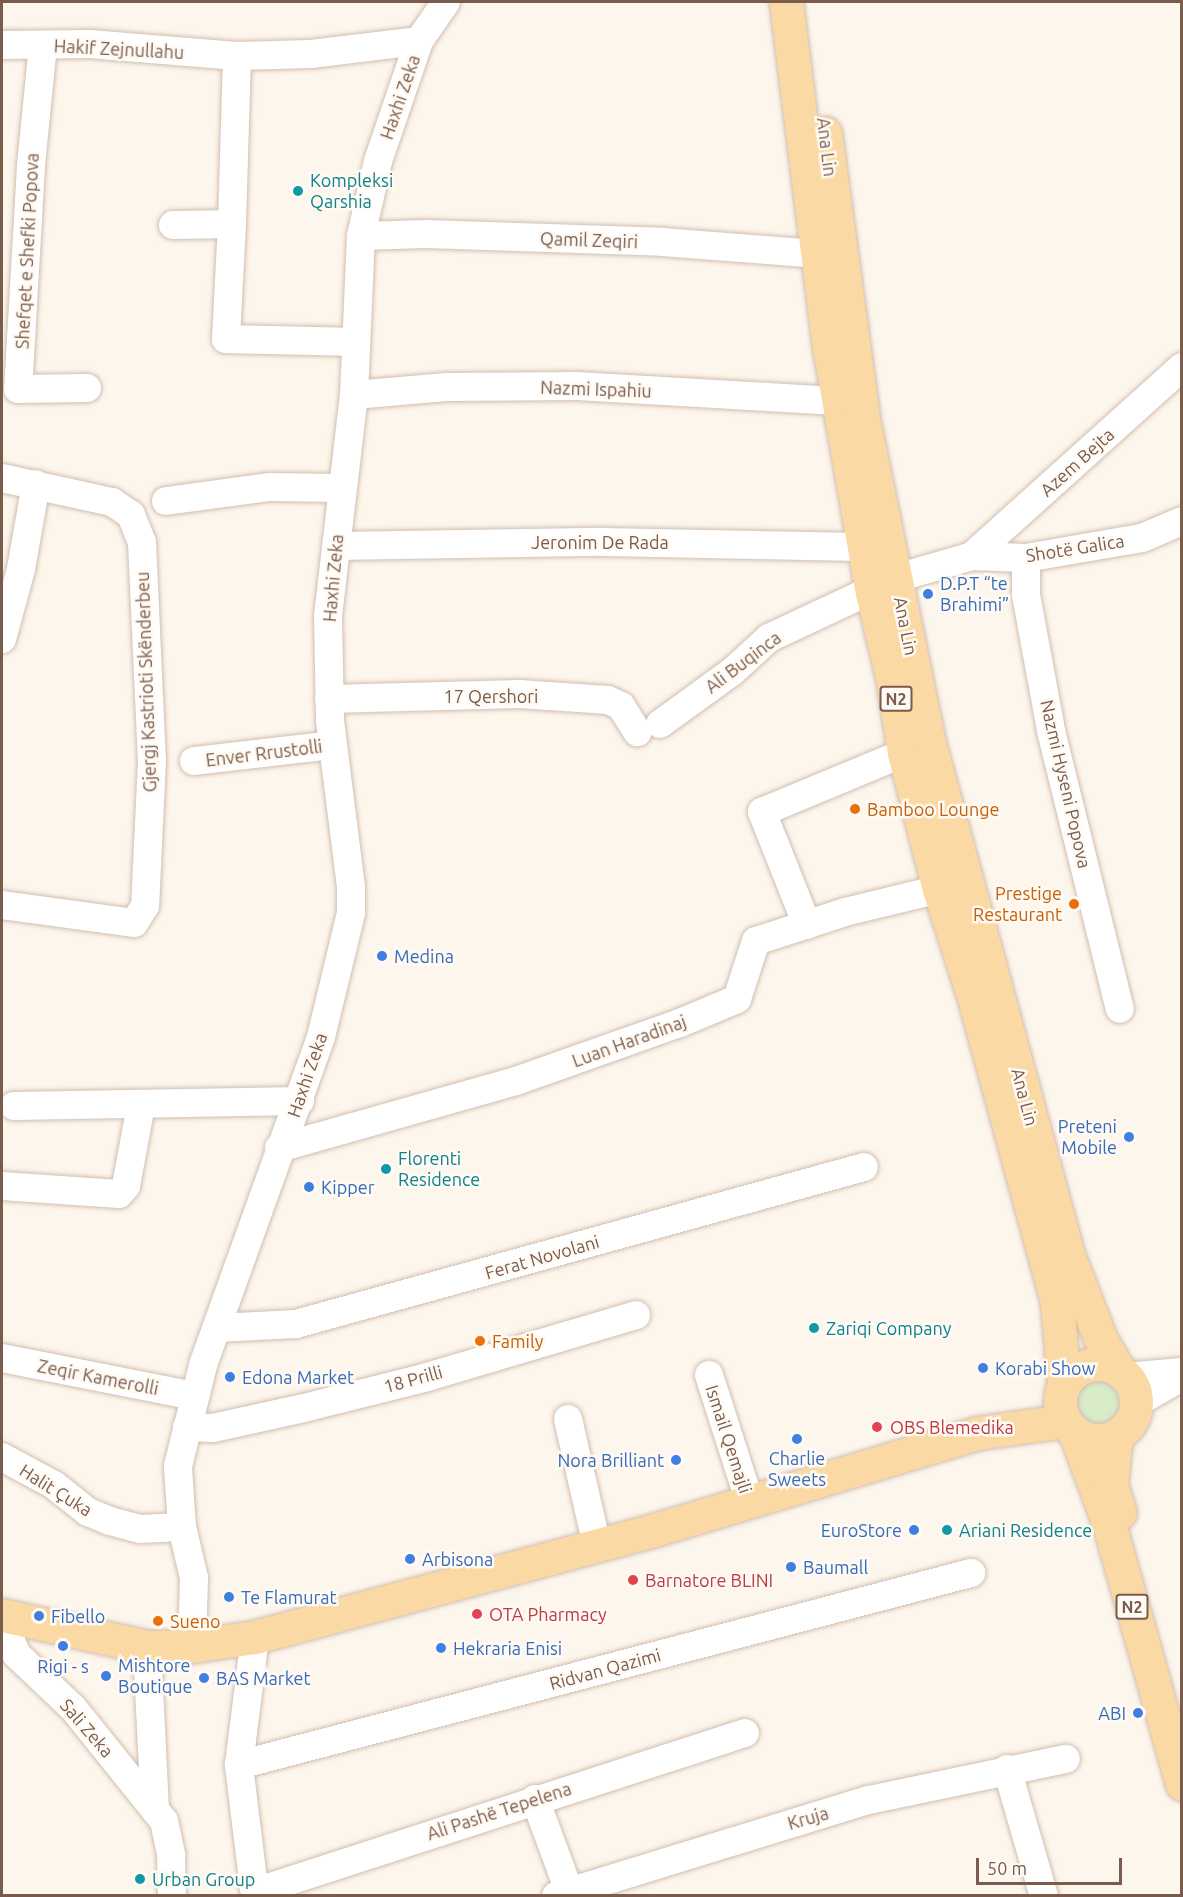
<!DOCTYPE html>
<html>
<head>
<meta charset="utf-8">
<style>
  body { margin:0 }
  #map { position:relative; width:1183px; height:1897px; overflow:hidden; background:#fdf6ec; font-family:Ubuntu,sans-serif }
  div>[style] { position:absolute }
  .green>* { inset:0; background:#d8ecc9 }
  .round { border-radius:50% }
  .roads { filter:drop-shadow(0 0 2px #d1beb0) drop-shadow(0 0 2px #d1beb0) }
  .minor>* { height:28px; margin:-14px; padding:0 14px; transform-origin:14px; border-radius:14px; background:#fff }
  .major>* { height:33px; margin:-16.5px; padding:0 16.5px; transform-origin:16.5px; border-radius:16.5px; background:#fbd9a5 }
  .major>.ring { margin:-16.5px; padding:0; box-sizing:content-box; background:none; border:33px solid #fbd9a5; border-radius:50% }
  .dots>* { width:16px; height:16px; translate:-50% -50%; box-sizing:border-box; border:3px solid #fffaf3; border-radius:50% }
  span { translate:-50% -50%; white-space:nowrap; text-align:center; line-height:1.15; -webkit-text-stroke:5px #fffaf3; paint-order:stroke }
  .shield-label span { padding:2px 4px; background:#fffaf3; border:2px solid; border-radius:4px; -webkit-text-stroke-width:0 }
  .shield-label { font-size:16px; color:#7a5c4d; font-weight:700 }
  .street-label { font-size:18px; color:#7a5c4d }
  .culture-label { font-size:18px; color:#0d838f }
  .left { translate:0 -50%; text-align:left }
  .shop-label { font-size:18px; color:#366cbe }
  .right { translate:-100% -50%; text-align:right }
  .food-label { font-size:18px; color:#c56008 }
  .health-label { font-size:18px; color:#be3a42 }
  .frame { position:absolute; inset:0; border:3px solid #7a5c4d; pointer-events:none }
  .scale { position:absolute; left:976px; top:1858px; width:146px; height:27px; box-sizing:border-box; border:3px solid #7a5c4d; border-top:0; padding-left:8px; font-size:18px; line-height:21px; white-space:nowrap; color:#7a5c4d; -webkit-text-stroke:4px #fffaf3; paint-order:stroke }
</style>
</head>
<body>
<div id="map">
  <div class="green">
    <i class="round" style="left:1074px;top:1378px;width:48px;height:48px"></i>
  </div>
  <div class="roads">
    <div class="minor">
      <i style="left:2px;top:45px;width:88px;rotate:-0.7deg"></i>
      <i style="left:90px;top:44px;width:147px;rotate:4.7deg"></i>
      <i style="left:237px;top:56px;width:74px;rotate:-1.5deg"></i>
      <i style="left:311px;top:54px;width:109px;rotate:-6.9deg"></i>
      <i style="left:43px;top:45px;width:122px;rotate:95.7deg"></i>
      <i style="left:31px;top:166px;width:223px;rotate:93.3deg"></i>
      <i style="left:18px;top:389px;width:69px;rotate:-0.8deg"></i>
      <i style="left:232px;top:224px;width:115px;rotate:93deg"></i>
      <i style="left:226px;top:339px;width:129px;rotate:1.3deg"></i>
      <i style="left:173px;top:225px;width:59px;rotate:-1deg"></i>
      <i style="left:232px;top:224px;width:168px;rotate:-88.3deg"></i>
      <i style="left:361px;top:236px;width:65px;rotate:-1.8deg"></i>
      <i style="left:426px;top:234px;width:236px;rotate:1.9deg"></i>
      <i style="left:662px;top:242px;width:155px;rotate:4.4deg"></i>
      <i style="left:354px;top:395px;width:93px;rotate:-4.9deg"></i>
      <i style="left:447px;top:387px;width:130px;rotate:-0.4deg"></i>
      <i style="left:577px;top:386px;width:260px;rotate:3.3deg"></i>
      <i style="left:2px;top:478px;width:113px;rotate:12.3deg"></i>
      <i style="left:112px;top:502px;width:23px;rotate:34deg"></i>
      <i style="left:131px;top:515px;width:29px;rotate:68deg"></i>
      <i style="left:142px;top:542px;width:218px;rotate:87.4deg"></i>
      <i style="left:152px;top:760px;width:146px;rotate:92.7deg"></i>
      <i style="left:145px;top:906px;width:20px;rotate:123deg"></i>
      <i style="left:134px;top:923px;width:133px;rotate:-172.2deg"></i>
      <i style="left:166px;top:501px;width:105px;rotate:-7.7deg"></i>
      <i style="left:270px;top:487px;width:71px;rotate:0.8deg"></i>
      <i style="left:336px;top:546px;width:267px;rotate:-0.9deg"></i>
      <i style="left:603px;top:542px;width:262px;rotate:1.1deg"></i>
      <i style="left:972px;top:556px;width:283px;rotate:-42deg"></i>
      <i style="left:1026px;top:558px;width:37px;rotate:90deg"></i>
      <i style="left:1026px;top:595px;width:142px;rotate:79.5deg"></i>
      <i style="left:1052px;top:735px;width:282px;rotate:76.1deg"></i>
      <i style="left:2px;top:639px;width:73px;rotate:-74.8deg"></i>
      <i style="left:21px;top:569px;width:86px;rotate:-80deg"></i>
      <i style="left:329px;top:699px;width:190px;rotate:-1.5deg"></i>
      <i style="left:519px;top:694px;width:89px;rotate:3.9deg"></i>
      <i style="left:608px;top:700px;width:14px;rotate:25deg"></i>
      <i style="left:621px;top:706px;width:31px;rotate:58deg"></i>
      <i style="left:660px;top:724px;width:90px;rotate:-36deg"></i>
      <i style="left:733px;top:671px;width:49px;rotate:-42.5deg"></i>
      <i style="left:769px;top:638px;width:141px;rotate:-25.1deg"></i>
      <i style="left:897px;top:578px;width:78px;rotate:-16.3deg"></i>
      <i style="left:972px;top:556px;width:54px;rotate:2.1deg"></i>
      <i style="left:1026px;top:558px;width:118px;rotate:-9.8deg"></i>
      <i style="left:1142px;top:538px;width:43px;rotate:-23deg"></i>
      <i style="left:194px;top:761px;width:140px;rotate:-6.6deg"></i>
      <i style="left:807px;top:925px;width:122px;rotate:-111.7deg"></i>
      <i style="left:762px;top:812px;width:154px;rotate:-22.6deg"></i>
      <i style="left:14px;top:1106px;width:286px;rotate:-1deg"></i>
      <i style="left:279px;top:1148px;width:246px;rotate:-15.8deg"></i>
      <i style="left:516px;top:1081px;width:174px;rotate:-19.5deg"></i>
      <i style="left:680px;top:1023px;width:62px;rotate:-22.8deg"></i>
      <i style="left:737px;top:999px;width:61px;rotate:-71.9deg"></i>
      <i style="left:756px;top:941px;width:94px;rotate:-18deg"></i>
      <i style="left:845px;top:912px;width:97px;rotate:-13.7deg"></i>
      <i style="left:2px;top:1186px;width:117px;rotate:3.9deg"></i>
      <i style="left:119px;top:1194px;width:11px;rotate:-49deg"></i>
      <i style="left:126px;top:1186px;width:82px;rotate:-79.5deg"></i>
      <i style="left:217px;top:1328px;width:79px;rotate:-2.9deg"></i>
      <i style="left:296px;top:1324px;width:589px;rotate:-15.45deg"></i>
      <i style="left:2px;top:1358px;width:196px;rotate:11.2deg"></i>
      <i style="left:709px;top:1375px;width:134px;rotate:72.2deg"></i>
      <i style="left:1126px;top:1377px;width:56px;rotate:-5.1deg"></i>
      <i style="left:1136px;top:1403px;width:53px;rotate:-29.5deg"></i>
      <i style="left:568px;top:1419px;width:130px;rotate:77.1deg"></i>
      <i style="left:187px;top:1427px;width:26px;rotate:2deg"></i>
      <i style="left:213px;top:1428px;width:93px;rotate:-12.4deg"></i>
      <i style="left:304px;top:1408px;width:127px;rotate:-14.1deg"></i>
      <i style="left:427px;top:1377px;width:218px;rotate:-16.5deg"></i>
      <i style="left:2px;top:1457px;width:59px;rotate:28.3deg"></i>
      <i style="left:54px;top:1485px;width:43px;rotate:38.5deg"></i>
      <i style="left:88px;top:1512px;width:24px;rotate:22deg"></i>
      <i style="left:110px;top:1521px;width:31px;rotate:15deg"></i>
      <i style="left:140px;top:1529px;width:42px;rotate:-2.7deg"></i>
      <i style="left:2px;top:1617px;width:40px;rotate:69deg"></i>
      <i style="left:16px;top:1654px;width:79px;rotate:43.5deg"></i>
      <i style="left:73px;top:1708px;width:145px;rotate:51.2deg"></i>
      <i style="left:164px;top:1821px;width:35px;rotate:78deg"></i>
      <i style="left:171px;top:1855px;width:41px;rotate:88.6deg"></i>
      <i style="left:192px;top:1646px;width:68px;rotate:-88.3deg"></i>
      <i style="left:194px;top:1578px;width:52px;rotate:-103.2deg"></i>
      <i style="left:182px;top:1527px;width:61px;rotate:-93.8deg"></i>
      <i style="left:178px;top:1466px;width:107px;rotate:-76deg"></i>
      <i style="left:204px;top:1362px;width:345px;rotate:-70.2deg"></i>
      <i style="left:321px;top:1037px;width:128px;rotate:-76.4deg"></i>
      <i style="left:351px;top:913px;width:26px;rotate:-90deg"></i>
      <i style="left:351px;top:887px;width:168px;rotate:-97.2deg"></i>
      <i style="left:330px;top:720px;width:104px;rotate:-91.1deg"></i>
      <i style="left:328px;top:616px;width:223px;rotate:-83.3deg"></i>
      <i style="left:354px;top:395px;width:159px;rotate:-87.5deg"></i>
      <i style="left:361px;top:236px;width:77px;rotate:-77.2deg"></i>
      <i style="left:378px;top:161px;width:127px;rotate:-71.1deg"></i>
      <i style="left:419px;top:41px;width:47px;rotate:-55.3deg"></i>
      <i style="left:147px;top:1647px;width:163px;rotate:87.2deg"></i>
      <i style="left:239px;top:1765px;width:757px;rotate:-14.7deg"></i>
      <i style="left:1007px;top:1769px;width:132px;rotate:73.8deg"></i>
      <i style="left:535px;top:1799px;width:98px;rotate:69.7deg"></i>
      <i style="left:255px;top:1892px;width:515px;rotate:-17.98deg"></i>
      <i style="left:255px;top:1896px;width:132px;rotate:-97deg"></i>
      <i style="left:239px;top:1765px;width:129px;rotate:-82.9deg"></i>
      <i style="left:556px;top:1896px;width:327px;rotate:-17.1deg"></i>
      <i style="left:869px;top:1800px;width:201px;rotate:-11.8deg"></i>
    </div>
    <div class="major">
      <i style="left:786px;top:2px;width:348px;rotate:82.9deg"></i>
      <i style="left:829px;top:347px;width:250px;rotate:80.1deg"></i>
      <i style="left:872px;top:593px;width:85px;rotate:76.5deg"></i>
      <i style="left:892px;top:676px;width:78px;rotate:81.1deg"></i>
      <i style="left:904px;top:753px;width:140px;rotate:75.6deg"></i>
      <i style="left:939px;top:889px;width:114px;rotate:72.2deg"></i>
      <i style="left:974px;top:998px;width:315px;rotate:74.7deg"></i>
      <i style="left:1057px;top:1302px;width:82px;rotate:85.1deg"></i>
      <i style="left:825px;top:133px;width:289px;rotate:82.4deg"></i>
      <i style="left:863px;top:419px;width:331px;rotate:78.5deg"></i>
      <i style="left:929px;top:743px;width:531px;rotate:74.81deg"></i>
      <i style="left:1068px;top:1255px;width:89px;rotate:68.9deg"></i>
      <i style="left:1100px;top:1338px;width:38px;rotate:60deg"></i>
      <i class="ring" style="left:1060px;top:1364px;width:43px;height:43px"></i>
      <i style="left:1075px;top:1432px;width:98px;rotate:69.7deg"></i>
      <i style="left:1109px;top:1524px;width:270px;rotate:74.3deg"></i>
      <i style="left:1116px;top:1436px;width:48px;rotate:95.9deg"></i>
      <i style="left:1111px;top:1484px;width:30px;rotate:73deg"></i>
      <i style="left:2px;top:1615px;width:148px;rotate:12.4deg"></i>
      <i style="left:147px;top:1647px;width:45px;rotate:-1.3deg"></i>
      <i style="left:192px;top:1646px;width:64px;rotate:-8.1deg"></i>
      <i style="left:255px;top:1637px;width:410px;rotate:-15deg"></i>
      <i style="left:651px;top:1531px;width:340px;rotate:-16.7deg"></i>
      <i style="left:977px;top:1433px;width:89px;rotate:-7.8deg"></i>
    </div>
  </div>
  <div class="dots">
    <i style="left:298px;top:191px;background:#0f9aa8"></i>
    <i style="left:928px;top:594px;background:#3f7fe0"></i>
    <i style="left:855px;top:809px;background:#e8710a"></i>
    <i style="left:1074px;top:904px;background:#e8710a"></i>
    <i style="left:382px;top:956px;background:#3f7fe0"></i>
    <i style="left:1129px;top:1137px;background:#3f7fe0"></i>
    <i style="left:386px;top:1169px;background:#0f9aa8"></i>
    <i style="left:309px;top:1187px;background:#3f7fe0"></i>
    <i style="left:814px;top:1328px;background:#0f9aa8"></i>
    <i style="left:480px;top:1341px;background:#e8710a"></i>
    <i style="left:983px;top:1368px;background:#3f7fe0"></i>
    <i style="left:230px;top:1377px;background:#3f7fe0"></i>
    <i style="left:877px;top:1427px;background:#e0444e"></i>
    <i style="left:797px;top:1439px;background:#3f7fe0"></i>
    <i style="left:676px;top:1460px;background:#3f7fe0"></i>
    <i style="left:914px;top:1530px;background:#3f7fe0"></i>
    <i style="left:947px;top:1530px;background:#0f9aa8"></i>
    <i style="left:410px;top:1559px;background:#3f7fe0"></i>
    <i style="left:791px;top:1567px;background:#3f7fe0"></i>
    <i style="left:633px;top:1580px;background:#e0444e"></i>
    <i style="left:229px;top:1597px;background:#3f7fe0"></i>
    <i style="left:477px;top:1614px;background:#e0444e"></i>
    <i style="left:39px;top:1616px;background:#3f7fe0"></i>
    <i style="left:158px;top:1621px;background:#e8710a"></i>
    <i style="left:63px;top:1646px;background:#3f7fe0"></i>
    <i style="left:441px;top:1648px;background:#3f7fe0"></i>
    <i style="left:106px;top:1676px;background:#3f7fe0"></i>
    <i style="left:204px;top:1678px;background:#3f7fe0"></i>
    <i style="left:1138px;top:1713px;background:#3f7fe0"></i>
    <i style="left:140px;top:1879px;background:#0f9aa8"></i>
  </div>
  <div class="shield-label">
    <span style="left:896px;top:699px">N2</span>
    <span style="left:1132px;top:1607px">N2</span>
  </div>
  <div class="street-label">
    <span style="left:119px;top:49px;rotate:3deg">Hakif Zejnullahu</span>
    <span style="left:400px;top:97px;rotate:-71deg">Haxhi Zeka</span>
    <span style="left:827px;top:147px;rotate:83deg">Ana Lin</span>
    <span style="left:589px;top:240px;rotate:2deg">Qamil Zeqiri</span>
    <span style="left:27px;top:251px;rotate:-87deg">Shefqet e Shefki Popova</span>
    <span style="left:596px;top:389px;rotate:2deg">Nazmi Ispahiu</span>
    <span style="left:1077px;top:462px;rotate:-42deg">Azem Bejta</span>
    <span style="left:600px;top:542px">Jeronim De Rada</span>
    <span style="left:1075px;top:548px;rotate:-9deg">Shotë Galica</span>
    <span style="left:333px;top:578px;rotate:-85deg">Haxhi Zeka</span>
    <span style="left:906px;top:626px;rotate:79deg">Ana Lin</span>
    <span style="left:743px;top:662px;rotate:-37deg">Ali Buqinca</span>
    <span style="left:146px;top:682px;rotate:-92deg">Gjergj Kastrioti Skënderbeu</span>
    <span style="left:491px;top:696px">17 Qershori</span>
    <span style="left:264px;top:753px;rotate:-7deg">Enver Rrustolli</span>
    <span style="left:1066px;top:784px;rotate:77deg">Nazmi Hyseni Popova</span>
    <span style="left:629px;top:1041px;rotate:-20deg">Luan Haradinaj</span>
    <span style="left:307px;top:1075px;rotate:-71deg">Haxhi Zeka</span>
    <span style="left:1025px;top:1097px;rotate:75deg">Ana Lin</span>
    <span style="left:542px;top:1257px;rotate:-16deg">Ferat Novolani</span>
    <span style="left:98px;top:1377px;rotate:11deg">Zeqir Kamerolli</span>
    <span style="left:413px;top:1379px;rotate:-15deg">18 Prilli</span>
    <span style="left:729px;top:1439px;rotate:72deg">Ismail Qemajli</span>
    <span style="left:56px;top:1490px;rotate:32deg">Halit Çuka</span>
    <span style="left:605px;top:1669px;rotate:-15deg">Ridvan Qazimi</span>
    <span style="left:87px;top:1728px;rotate:49deg">Sali Zeka</span>
    <span style="left:499px;top:1811px;rotate:-18deg">Ali Pashë Tepelena</span>
    <span style="left:808px;top:1818px;rotate:-16deg">Kruja</span>
  </div>
  <div class="culture-label">
    <span class="left" style="left:310px;top:191px">Kompleksi<br>Qarshia</span>
    <span class="left" style="left:398px;top:1169px">Florenti<br>Residence</span>
    <span class="left" style="left:826px;top:1328px">Zariqi Company</span>
    <span class="left" style="left:959px;top:1530px">Ariani Residence</span>
    <span class="left" style="left:152px;top:1879px">Urban Group</span>
  </div>
  <div class="shop-label">
    <span class="left" style="left:940px;top:594px">D.P.T “te<br>Brahimi”</span>
    <span class="left" style="left:394px;top:956px">Medina</span>
    <span class="right" style="left:1117px;top:1137px">Preteni<br>Mobile</span>
    <span class="left" style="left:321px;top:1187px">Kipper</span>
    <span class="left" style="left:995px;top:1368px">Korabi Show</span>
    <span class="left" style="left:242px;top:1377px">Edona Market</span>
    <span style="left:797px;top:1469px">Charlie<br>Sweets</span>
    <span class="right" style="left:664px;top:1460px">Nora Brilliant</span>
    <span class="right" style="left:902px;top:1530px">EuroStore</span>
    <span class="left" style="left:422px;top:1559px">Arbisona</span>
    <span class="left" style="left:803px;top:1567px">Baumall</span>
    <span class="left" style="left:241px;top:1597px">Te Flamurat</span>
    <span class="left" style="left:51px;top:1616px">Fibello</span>
    <span class="left" style="left:453px;top:1648px">Hekraria Enisi</span>
    <span style="left:63px;top:1666px">Rigi - s</span>
    <span class="left" style="left:118px;top:1676px">Mishtore<br>Boutique</span>
    <span class="left" style="left:216px;top:1678px">BAS Market</span>
    <span class="right" style="left:1126px;top:1713px">ABI</span>
  </div>
  <div class="food-label">
    <span class="left" style="left:867px;top:809px">Bamboo Lounge</span>
    <span class="right" style="left:1062px;top:904px">Prestige<br>Restaurant</span>
    <span class="left" style="left:492px;top:1341px">Family</span>
    <span class="left" style="left:170px;top:1621px">Sueno</span>
  </div>
  <div class="health-label">
    <span class="left" style="left:890px;top:1427px">OBS Blemedika</span>
    <span class="left" style="left:645px;top:1580px">Barnatore BLINI</span>
    <span class="left" style="left:489px;top:1614px">OTA Pharmacy</span>
  </div>
  <div class="frame"></div>
  <div class="scale">50 m</div>
</div>
</body>
</html>
